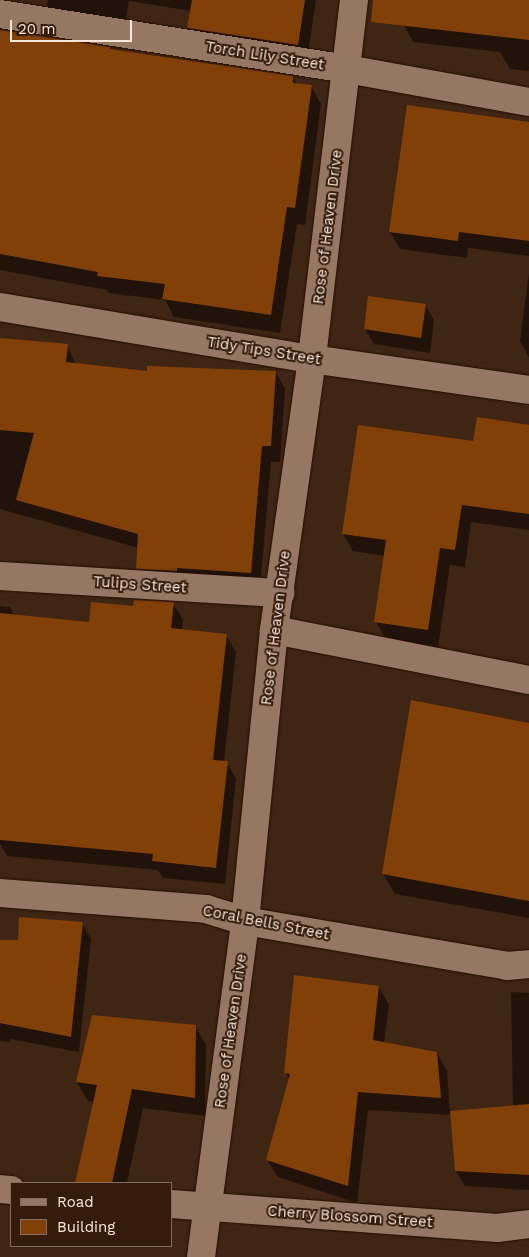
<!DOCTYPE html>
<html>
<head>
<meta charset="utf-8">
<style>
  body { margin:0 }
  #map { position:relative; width:529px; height:1257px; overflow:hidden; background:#3f2514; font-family:"Work Sans",sans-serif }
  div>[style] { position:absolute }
  .shadow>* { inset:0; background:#0007 }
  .building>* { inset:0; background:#814008 }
  .roads { filter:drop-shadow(0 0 1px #250d00) drop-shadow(0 0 1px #250d00) }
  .minor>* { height:28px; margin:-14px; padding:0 14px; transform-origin:14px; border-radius:14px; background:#967763 }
  .tertiary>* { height:28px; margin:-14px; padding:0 14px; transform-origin:14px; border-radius:14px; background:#967763 }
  span { translate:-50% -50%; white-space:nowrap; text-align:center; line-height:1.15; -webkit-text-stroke:4px #351b0a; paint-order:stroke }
  .street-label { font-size:15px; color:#f9e7dc }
  .legend { position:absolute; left:10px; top:1182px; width:162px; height:65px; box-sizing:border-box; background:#351b0a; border:1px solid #836d5e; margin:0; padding:6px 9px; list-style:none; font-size:15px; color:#f9e7dc }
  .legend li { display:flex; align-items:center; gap:10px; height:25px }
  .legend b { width:25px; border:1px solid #836d5e }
  .scale { position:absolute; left:10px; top:20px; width:122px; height:22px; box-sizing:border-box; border:2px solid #f9e7dc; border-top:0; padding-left:6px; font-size:15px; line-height:18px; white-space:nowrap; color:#f9e7dc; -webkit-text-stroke:4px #351b0a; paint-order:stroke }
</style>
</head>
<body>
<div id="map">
  <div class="shadow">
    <i style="clip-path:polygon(48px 0,316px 0,307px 61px,198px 44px,188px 28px,191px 11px,129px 1px,124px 32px,56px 21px,47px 5px)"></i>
    <i style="clip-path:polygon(407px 0,529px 0,529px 71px,510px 69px,500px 52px,413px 42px,404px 25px)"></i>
    <i style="clip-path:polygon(0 31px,111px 51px,293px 77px,297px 84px,311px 86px,321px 104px,305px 225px,297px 224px,280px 333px,174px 317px,165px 300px,109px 293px,107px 290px,0 270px)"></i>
    <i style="clip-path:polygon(529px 123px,529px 256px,468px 248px,467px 258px,400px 249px,390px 232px)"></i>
    <i style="clip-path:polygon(529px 273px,529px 358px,520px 341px)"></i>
    <i style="clip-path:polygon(425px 305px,434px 320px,430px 353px,374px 344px,365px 329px)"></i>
    <i style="clip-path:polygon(0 339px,67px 345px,76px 365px,148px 372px,276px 372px,285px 389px,280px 462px,271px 462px,260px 589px,147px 585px,137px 568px,139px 548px,0 509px)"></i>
    <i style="clip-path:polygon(529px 426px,529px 530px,471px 522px,465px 567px,450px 565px,438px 647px,386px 639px,376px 622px,385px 556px,353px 551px,343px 534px,474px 442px)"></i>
    <i style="clip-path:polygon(173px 603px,183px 620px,182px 630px,226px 635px,236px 652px,224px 762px,227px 763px,236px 779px,225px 884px,163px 878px,158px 870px,7px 856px,0 844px,0 606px,10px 607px,15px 616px,90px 623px,134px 607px)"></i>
    <i style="clip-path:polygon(529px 730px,529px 918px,395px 894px,383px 874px)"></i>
    <i style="clip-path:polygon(82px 923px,91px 939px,79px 1052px,10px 1039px,10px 1042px,0 1041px,0 941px,19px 941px)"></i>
    <i style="clip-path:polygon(379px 987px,389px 1005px,384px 1044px,437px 1053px,447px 1071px,450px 1113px,513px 1107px,511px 992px,529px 993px,529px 1190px,465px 1186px,456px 1171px,451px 1115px,368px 1110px,357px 1203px,278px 1177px,267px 1160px,290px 1080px,286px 1073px)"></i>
    <i style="clip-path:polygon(195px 1026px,206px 1045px,205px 1116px,143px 1108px,127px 1183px,76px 1183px,94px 1102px,88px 1101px,77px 1082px)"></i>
  </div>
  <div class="building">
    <i style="clip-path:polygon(192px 0,305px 0,298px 45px,187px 28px)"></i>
    <i style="clip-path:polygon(373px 0,529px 0,529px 40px,371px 22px)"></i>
    <i style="clip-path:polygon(0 30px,110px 47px,110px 49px,293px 76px,293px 83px,312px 85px,295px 208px,287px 207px,271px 315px,162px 299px,165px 284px,97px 276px,98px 272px,0 254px)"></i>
    <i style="clip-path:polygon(407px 105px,529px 122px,529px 241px,459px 232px,458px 241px,389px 232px)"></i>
    <i style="clip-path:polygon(368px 296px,426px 304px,421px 338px,364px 329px)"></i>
    <i style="clip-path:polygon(0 338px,68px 344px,66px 362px,147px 371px,147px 366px,276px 371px,271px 446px,262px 446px,251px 573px,177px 568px,177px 571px,136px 569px,138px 534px,16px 500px,34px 433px,0 430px)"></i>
    <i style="clip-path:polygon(477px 417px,529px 425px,529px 514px,462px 505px,455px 550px,440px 548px,428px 630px,374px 622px,386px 540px,342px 534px,358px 425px,473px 441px)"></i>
    <i style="clip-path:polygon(134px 600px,174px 602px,171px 628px,227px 634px,213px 760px,228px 761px,216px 868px,152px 861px,153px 854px,0 840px,0 613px,89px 622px,91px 602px,133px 606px)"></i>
    <i style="clip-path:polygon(411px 700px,529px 723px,529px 901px,382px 874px)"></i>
    <i style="clip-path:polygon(19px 917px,83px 922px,71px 1037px,0 1023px,0 940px,18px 940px)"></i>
    <i style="clip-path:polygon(294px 975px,379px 986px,373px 1040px,437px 1052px,441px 1098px,358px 1092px,348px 1186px,266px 1160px,290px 1074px,284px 1073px)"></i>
    <i style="clip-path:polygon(92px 1015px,196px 1025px,195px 1098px,132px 1089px,112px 1183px,75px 1183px,97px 1085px,76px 1082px)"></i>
    <i style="clip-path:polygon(529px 1104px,529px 1175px,455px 1171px,450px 1111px)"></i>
  </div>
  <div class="roads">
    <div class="minor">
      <i style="left:0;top:14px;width:351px;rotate:9deg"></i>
      <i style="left:347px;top:69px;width:185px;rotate:10.3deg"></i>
      <i style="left:0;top:307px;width:316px;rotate:9.5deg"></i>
      <i style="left:312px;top:359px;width:219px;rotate:8.1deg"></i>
      <i style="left:0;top:576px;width:281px;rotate:3.5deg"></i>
      <i style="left:0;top:893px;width:207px;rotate:4.4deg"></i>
      <i style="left:206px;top:909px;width:41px;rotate:17.1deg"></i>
      <i style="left:245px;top:921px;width:266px;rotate:9.7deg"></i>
      <i style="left:507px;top:966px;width:22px;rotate:-5deg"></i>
      <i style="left:0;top:1189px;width:11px;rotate:5deg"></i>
      <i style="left:171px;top:1204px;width:327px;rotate:4.2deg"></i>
      <i style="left:497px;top:1228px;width:32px;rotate:-7deg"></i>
      <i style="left:201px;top:1257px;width:339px;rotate:-82.5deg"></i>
      <i style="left:245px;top:921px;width:292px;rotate:-84.3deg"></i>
    </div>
    <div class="tertiary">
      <i style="left:354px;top:0;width:361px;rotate:96.7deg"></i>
      <i style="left:312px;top:359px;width:274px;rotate:98deg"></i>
      <i style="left:274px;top:630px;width:260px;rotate:11.1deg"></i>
    </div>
  </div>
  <div class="street-label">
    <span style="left:265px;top:56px;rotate:9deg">Torch Lily Street</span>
    <span style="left:328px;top:227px;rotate:-83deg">Rose of Heaven Drive</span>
    <span style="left:264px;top:351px;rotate:9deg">Tidy Tips Street</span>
    <span style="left:140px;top:585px;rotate:4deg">Tulips Street</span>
    <span style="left:276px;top:628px;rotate:-83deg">Rose of Heaven Drive</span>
    <span style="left:266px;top:923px;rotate:11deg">Coral Bells Street</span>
    <span style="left:231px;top:1031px;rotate:-82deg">Rose of Heaven Drive</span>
    <span style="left:350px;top:1217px;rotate:4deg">Cherry Blossom Street</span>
  </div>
  <ul class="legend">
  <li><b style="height:6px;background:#967763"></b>Road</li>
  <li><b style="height:14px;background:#814008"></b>Building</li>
  </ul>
  <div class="scale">20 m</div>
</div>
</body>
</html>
